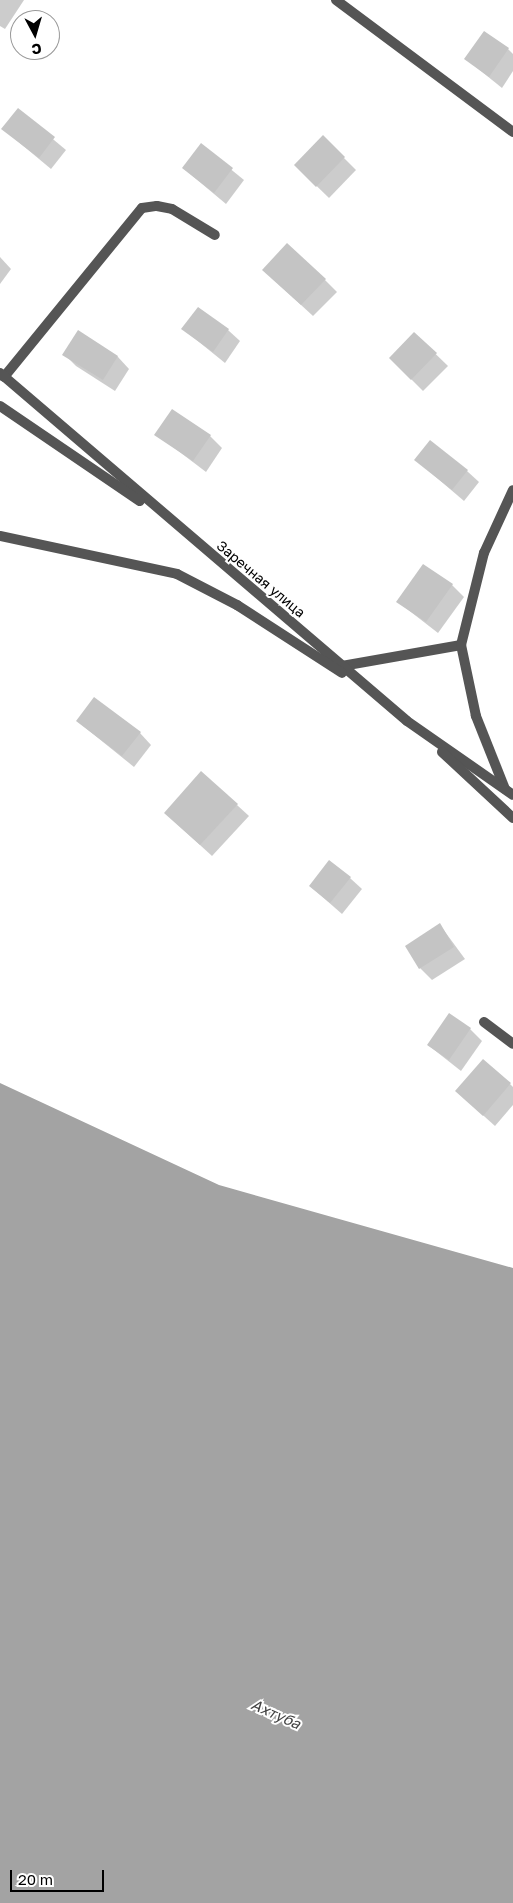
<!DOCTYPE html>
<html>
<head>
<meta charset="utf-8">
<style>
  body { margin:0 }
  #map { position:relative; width:513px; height:1903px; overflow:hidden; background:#fff; font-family:"Golos Text",sans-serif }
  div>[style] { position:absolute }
  .water>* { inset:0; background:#a3a3a3 }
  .shadow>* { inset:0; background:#0003 }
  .building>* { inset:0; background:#c4c4c4 }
  .service>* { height:10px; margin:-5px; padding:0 5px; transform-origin:5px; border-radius:5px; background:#555 }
  .minor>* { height:10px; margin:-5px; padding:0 5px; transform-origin:5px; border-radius:5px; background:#555 }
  span { translate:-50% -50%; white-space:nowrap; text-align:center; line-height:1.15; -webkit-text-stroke:4px #fff; paint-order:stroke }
  .street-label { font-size:14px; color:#000 }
  .water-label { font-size:15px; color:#444; font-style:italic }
  .north { position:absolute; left:10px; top:10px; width:50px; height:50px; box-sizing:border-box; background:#fff; border:1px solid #999; border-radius:50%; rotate:174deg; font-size:14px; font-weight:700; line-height:20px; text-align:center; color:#000 }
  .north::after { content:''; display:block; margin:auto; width:18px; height:22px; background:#000; clip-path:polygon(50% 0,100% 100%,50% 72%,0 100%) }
  .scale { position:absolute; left:10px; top:1870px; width:94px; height:22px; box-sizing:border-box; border:2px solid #000; border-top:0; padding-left:6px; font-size:15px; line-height:18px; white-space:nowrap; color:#000; -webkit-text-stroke:4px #fff; paint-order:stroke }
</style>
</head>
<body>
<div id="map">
  <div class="water">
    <i style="clip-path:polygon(0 1083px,219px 1185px,513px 1268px,513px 1903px,0 1903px)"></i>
  </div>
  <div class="shadow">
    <i style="clip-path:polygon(0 0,24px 0,5px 29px,0 26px)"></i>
    <i style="clip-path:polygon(508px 49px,513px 54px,513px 71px,502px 88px,466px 59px)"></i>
    <i style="clip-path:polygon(18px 110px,66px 150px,51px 169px,3px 129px)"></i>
    <i style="clip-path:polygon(323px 137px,356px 170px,329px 198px,295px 165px)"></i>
    <i style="clip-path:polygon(201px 145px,244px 180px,226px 204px,183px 168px)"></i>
    <i style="clip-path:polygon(0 257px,11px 269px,0 284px)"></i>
    <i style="clip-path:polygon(325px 280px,337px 292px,313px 316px,275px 281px)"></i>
    <i style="clip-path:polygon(183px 329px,228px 330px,240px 341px,225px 363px)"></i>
    <i style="clip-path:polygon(78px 332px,118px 357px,129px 369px,115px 391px,76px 366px,64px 354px)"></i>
    <i style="clip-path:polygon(414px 333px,448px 366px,423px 391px,390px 358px)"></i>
    <i style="clip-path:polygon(156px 434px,210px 436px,222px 448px,206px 472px)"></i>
    <i style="clip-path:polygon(416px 460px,467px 471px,479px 482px,464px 501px)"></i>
    <i style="clip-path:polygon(452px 585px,464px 597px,438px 633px,398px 602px)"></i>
    <i style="clip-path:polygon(77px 721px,140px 733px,151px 745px,134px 767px)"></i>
    <i style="clip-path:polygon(237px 805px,249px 816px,212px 856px,177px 824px)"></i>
    <i style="clip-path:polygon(350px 878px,362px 889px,342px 914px,310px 886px)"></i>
    <i style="clip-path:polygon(440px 925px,465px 959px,432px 980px,420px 968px)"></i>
    <i style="clip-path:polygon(470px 1029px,482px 1041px,461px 1071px,428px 1045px)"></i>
    <i style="clip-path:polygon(510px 1084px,513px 1087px,513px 1105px,495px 1126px,456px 1091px)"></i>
  </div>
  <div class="building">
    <i style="clip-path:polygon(484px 31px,509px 48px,489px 77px,464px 59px)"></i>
    <i style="clip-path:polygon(18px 108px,55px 137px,39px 158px,1px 129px)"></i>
    <i style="clip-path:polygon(323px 135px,345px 157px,316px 187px,294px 165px)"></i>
    <i style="clip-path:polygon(201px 143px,233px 168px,214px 193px,182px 168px)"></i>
    <i style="clip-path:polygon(287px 243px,326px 279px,301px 305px,262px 270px)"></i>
    <i style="clip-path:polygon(198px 307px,229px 329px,213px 352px,181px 329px)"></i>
    <i style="clip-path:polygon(78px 330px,118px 356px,103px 380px,62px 355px)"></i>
    <i style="clip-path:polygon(414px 332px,437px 353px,411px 380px,389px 358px)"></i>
    <i style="clip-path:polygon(172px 409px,211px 435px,193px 461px,154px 435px)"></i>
    <i style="clip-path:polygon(430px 440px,468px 470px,452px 490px,414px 460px)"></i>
    <i style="clip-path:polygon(423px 564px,453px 584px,426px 622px,396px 602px)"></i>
    <i style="clip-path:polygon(94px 697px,141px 732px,122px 756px,76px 721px)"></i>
    <i style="clip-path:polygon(201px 771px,238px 804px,200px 845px,164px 813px)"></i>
    <i style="clip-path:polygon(329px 860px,351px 877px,330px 903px,309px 886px)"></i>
    <i style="clip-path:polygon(440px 923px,454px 947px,419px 969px,405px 946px)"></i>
    <i style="clip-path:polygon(449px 1013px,471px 1028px,449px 1060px,427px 1045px)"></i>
    <i style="clip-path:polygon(483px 1059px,511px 1083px,483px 1116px,455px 1091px)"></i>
  </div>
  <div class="service">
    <i style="left:4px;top:377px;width:218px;rotate:-50.8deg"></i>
    <i style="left:142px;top:208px;width:15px;rotate:-8deg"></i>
    <i style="left:157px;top:206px;width:15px;rotate:11deg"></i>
    <i style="left:172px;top:209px;width:50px;rotate:31.2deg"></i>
    <i style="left:342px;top:666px;width:121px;rotate:-10deg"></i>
    <i style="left:505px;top:789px;width:79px;rotate:-111.7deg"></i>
    <i style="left:476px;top:716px;width:73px;rotate:-101.9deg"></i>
    <i style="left:461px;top:645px;width:95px;rotate:-76deg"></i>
    <i style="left:484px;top:553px;width:69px;rotate:-65.3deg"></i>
    <i style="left:484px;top:1022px;width:36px;rotate:37deg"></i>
  </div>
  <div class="minor">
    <i style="left:336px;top:0;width:221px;rotate:36.7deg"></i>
    <i style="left:0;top:373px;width:535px;rotate:40.53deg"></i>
    <i style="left:407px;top:721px;width:129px;rotate:34.9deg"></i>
    <i style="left:0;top:406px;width:169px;rotate:34.2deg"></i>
    <i style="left:0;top:536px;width:181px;rotate:12.1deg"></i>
    <i style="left:177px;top:574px;width:68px;rotate:27.3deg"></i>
    <i style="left:237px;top:605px;width:125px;rotate:32.9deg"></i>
    <i style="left:442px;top:752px;width:97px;rotate:42.9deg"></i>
  </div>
  <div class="street-label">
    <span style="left:261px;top:579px;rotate:40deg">Заречная улица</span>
  </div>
  <div class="water-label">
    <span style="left:276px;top:1714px;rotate:24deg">Ахтуба</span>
  </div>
  <div class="north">С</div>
  <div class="scale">20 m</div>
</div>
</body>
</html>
